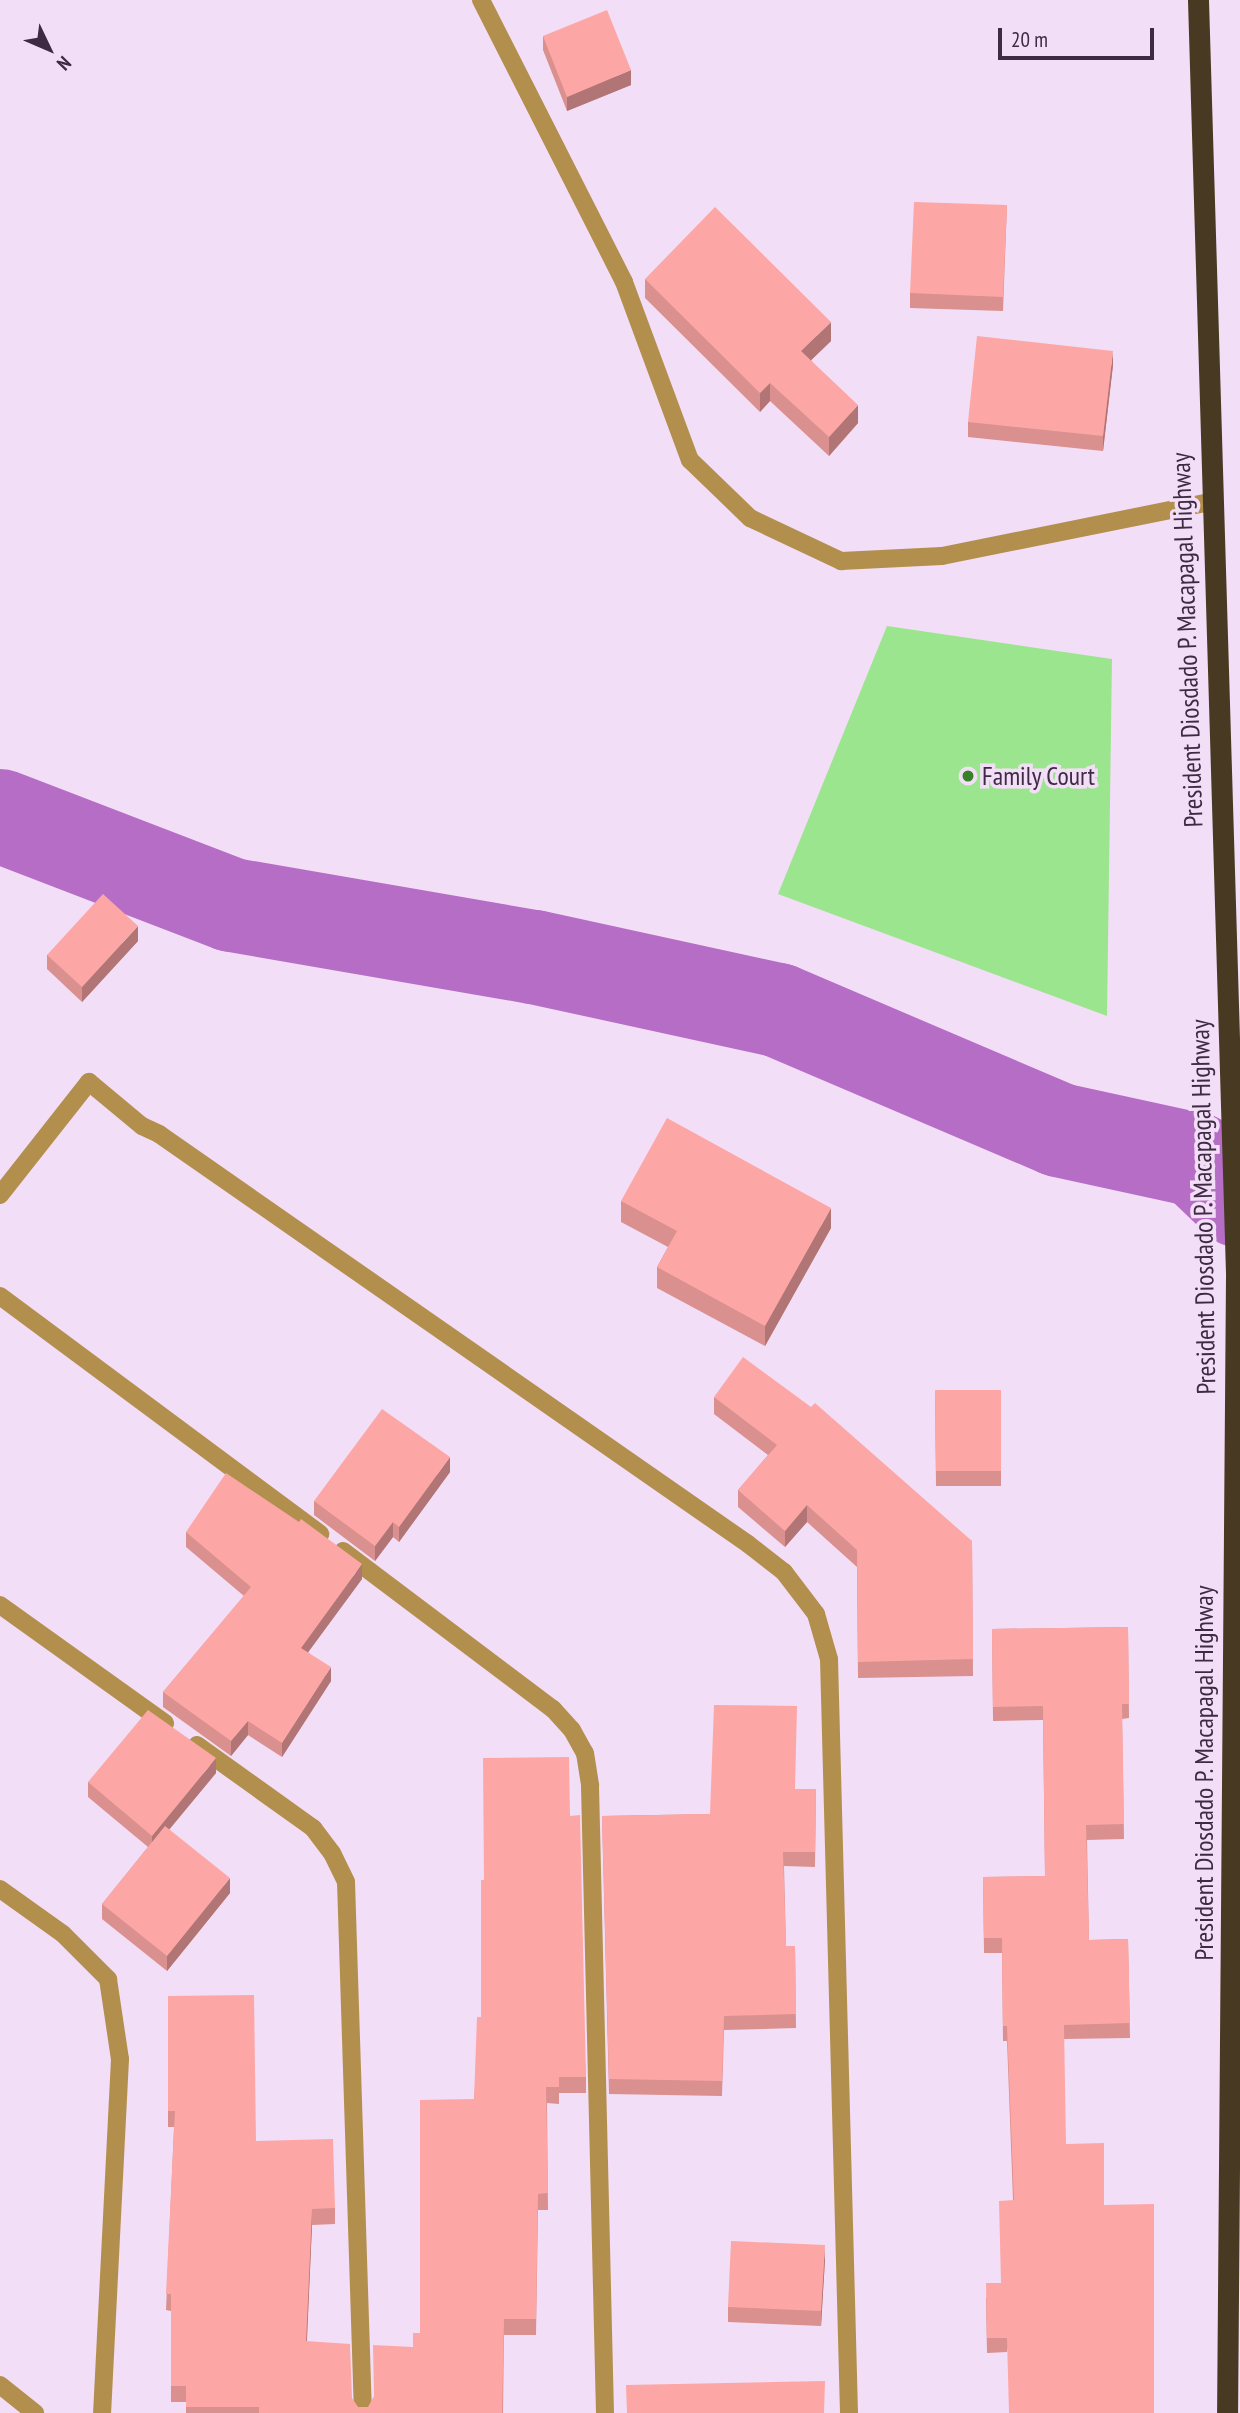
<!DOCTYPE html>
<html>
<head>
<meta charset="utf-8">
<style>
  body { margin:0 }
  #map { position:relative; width:1240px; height:2413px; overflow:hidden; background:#f3def7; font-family:"PT Sans Narrow",sans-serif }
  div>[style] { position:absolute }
  .green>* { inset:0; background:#9be58e }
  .river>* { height:94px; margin:-47px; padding:0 47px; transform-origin:47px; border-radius:47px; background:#b66dc5 }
  .minor>* { height:18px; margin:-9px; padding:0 9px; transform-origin:9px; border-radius:9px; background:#b38f4e }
  .highway>* { height:21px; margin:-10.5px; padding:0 10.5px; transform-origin:10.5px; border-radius:10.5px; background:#483a22 }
  .wall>* { inset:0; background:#d9908e }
  .shaded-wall>* { inset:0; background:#b07574 }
  .building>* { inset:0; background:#fca7a5 }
  .dots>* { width:19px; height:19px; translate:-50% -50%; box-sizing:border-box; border:4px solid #f3def7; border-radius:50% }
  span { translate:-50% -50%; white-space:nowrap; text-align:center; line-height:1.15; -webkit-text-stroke:7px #f3def7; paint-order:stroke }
  .street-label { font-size:26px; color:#3e2a42 }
  .poi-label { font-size:26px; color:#3e2a42 }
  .left { translate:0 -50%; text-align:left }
  .north { position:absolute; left:14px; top:14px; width:70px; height:70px; -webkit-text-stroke:5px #f3def7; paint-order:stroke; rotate:134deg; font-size:19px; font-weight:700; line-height:28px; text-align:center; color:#3e2a42 }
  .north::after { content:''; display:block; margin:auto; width:24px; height:32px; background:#3e2a42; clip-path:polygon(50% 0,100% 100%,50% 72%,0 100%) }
  .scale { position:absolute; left:998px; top:28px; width:156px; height:32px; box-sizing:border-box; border:4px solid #3e2a42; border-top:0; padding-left:9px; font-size:21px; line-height:24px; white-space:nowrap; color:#3e2a42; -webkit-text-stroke:5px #f3def7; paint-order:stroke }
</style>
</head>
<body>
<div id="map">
  <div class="green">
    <i style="clip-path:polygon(887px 626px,1112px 659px,1107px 1016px,778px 894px)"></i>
  </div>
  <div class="river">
    <i style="left:0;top:816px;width:248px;rotate:21deg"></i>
    <i style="left:232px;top:905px;width:306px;rotate:9.8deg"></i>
    <i style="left:534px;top:957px;width:250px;rotate:12.3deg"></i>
    <i style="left:778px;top:1010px;width:306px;rotate:23.1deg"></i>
    <i style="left:1059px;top:1130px;width:141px;rotate:12.3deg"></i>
    <i style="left:1197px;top:1160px;width:59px;rotate:43.6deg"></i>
  </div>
  <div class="minor">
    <i style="left:481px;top:0;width:316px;rotate:63.1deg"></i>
    <i style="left:624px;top:282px;width:190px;rotate:69.7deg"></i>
    <i style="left:690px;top:460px;width:83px;rotate:44deg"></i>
    <i style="left:750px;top:518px;width:101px;rotate:25.3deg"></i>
    <i style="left:841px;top:561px;width:101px;rotate:-2.8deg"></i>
    <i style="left:942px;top:556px;width:274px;rotate:-11.4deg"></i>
    <i style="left:0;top:1195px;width:144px;rotate:-51.8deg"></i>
    <i style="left:89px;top:1082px;width:69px;rotate:39.7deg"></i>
    <i style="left:142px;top:1126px;width:19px;rotate:25deg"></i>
    <i style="left:159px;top:1134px;width:718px;rotate:34.84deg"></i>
    <i style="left:748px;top:1544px;width:46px;rotate:37.9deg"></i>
    <i style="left:784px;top:1572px;width:53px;rotate:52.7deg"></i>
    <i style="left:816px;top:1614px;width:47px;rotate:73.9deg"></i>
    <i style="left:829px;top:1659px;width:754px;rotate:88.48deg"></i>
    <i style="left:0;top:1296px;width:399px;rotate:36.6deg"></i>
    <i style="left:343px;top:1551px;width:263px;rotate:37deg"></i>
    <i style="left:553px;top:1709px;width:28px;rotate:48deg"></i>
    <i style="left:572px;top:1730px;width:26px;rotate:61deg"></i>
    <i style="left:585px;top:1753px;width:33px;rotate:81deg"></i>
    <i style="left:590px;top:1786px;width:627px;rotate:88.63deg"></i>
    <i style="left:0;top:1605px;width:203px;rotate:35.6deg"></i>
    <i style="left:197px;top:1745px;width:143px;rotate:35.6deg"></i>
    <i style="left:313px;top:1828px;width:31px;rotate:53deg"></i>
    <i style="left:332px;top:1853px;width:32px;rotate:64deg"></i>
    <i style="left:346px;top:1882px;width:531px;rotate:88.17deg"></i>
    <i style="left:0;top:1889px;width:77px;rotate:35.5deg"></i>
    <i style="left:63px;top:1934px;width:64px;rotate:45deg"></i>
    <i style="left:108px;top:1979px;width:81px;rotate:81.5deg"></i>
    <i style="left:120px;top:2059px;width:354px;rotate:92.9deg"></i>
    <i style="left:0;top:2385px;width:45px;rotate:38.7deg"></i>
  </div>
  <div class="highway">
    <i style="left:1198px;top:0;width:1277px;rotate:88.29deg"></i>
    <i style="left:1236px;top:1276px;width:1137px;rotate:90.45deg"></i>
  </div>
  <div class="wall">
    <i style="clip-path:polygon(543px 36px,631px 85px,567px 111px,543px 50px)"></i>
    <i style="clip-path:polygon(1007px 205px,1003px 311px,910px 308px,910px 293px)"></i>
    <i style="clip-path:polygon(645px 279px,831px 341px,811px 360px,858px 423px,829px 456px,770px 401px,760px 412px,645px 298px)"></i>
    <i style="clip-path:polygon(1113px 365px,1103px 451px,968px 437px,968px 422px)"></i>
    <i style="clip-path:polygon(138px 941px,82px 1002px,47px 969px,47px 955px)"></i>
    <i style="clip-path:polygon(621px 1201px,831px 1228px,765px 1346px,657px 1288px,657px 1267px,668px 1247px,621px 1222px)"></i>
    <i style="clip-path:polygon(935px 1390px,1001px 1390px,1001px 1486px,936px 1486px)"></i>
    <i style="clip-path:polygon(714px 1397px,972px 1541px,973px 1676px,858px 1678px,857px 1567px,807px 1522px,785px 1547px,738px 1507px,738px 1490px,768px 1455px,714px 1414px)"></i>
    <i style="clip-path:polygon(450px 1472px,399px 1542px,393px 1537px,375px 1561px,314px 1515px,314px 1501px)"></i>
    <i style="clip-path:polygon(186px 1532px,362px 1579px,308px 1652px,331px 1681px,282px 1757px,248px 1735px,231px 1756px,163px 1707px,163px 1692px,244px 1596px,186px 1547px)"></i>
    <i style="clip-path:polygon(1128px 1627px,1129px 1718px,1122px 1719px,1124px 1839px,1087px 1840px,1089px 1940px,1128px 1939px,1130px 2038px,1064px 2039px,1007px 2352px,987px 2353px,986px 2298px,1001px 2283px,1013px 2200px,1007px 2041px,1003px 2041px,1002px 1953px,984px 1953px,983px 1877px,1045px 1876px,1043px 1720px,993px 1721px,992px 1629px)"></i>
    <i style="clip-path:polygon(216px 1773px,169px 1830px,230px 1893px,167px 1971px,102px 1919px,102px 1904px,148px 1847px,88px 1797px,88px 1782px)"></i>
    <i style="clip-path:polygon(796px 1789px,816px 1789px,815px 1867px,784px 1866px,786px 1946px,795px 1946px,796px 2028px,724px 2030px,722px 2096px,609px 2094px,602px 1816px,710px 1814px)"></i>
    <i style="clip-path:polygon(570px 1816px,586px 2077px,586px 2093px,559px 2093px,559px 2104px,547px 2103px,548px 2210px,538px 2210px,536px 2335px,504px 2335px,503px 2413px,186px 2413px,186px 2402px,171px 2402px,171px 2311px,166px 2310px,174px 2127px,168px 2127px,168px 1996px,256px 2141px,335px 2208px,335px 2224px,312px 2225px,307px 2341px,358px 2407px,368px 2407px,413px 2347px,420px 2333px,474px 2099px,481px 2017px,484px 1880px)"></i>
    <i style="clip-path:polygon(825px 2259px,821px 2326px,728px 2322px,728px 2307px)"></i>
  </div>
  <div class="shaded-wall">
    <i style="clip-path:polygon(631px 70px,631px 85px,567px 111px,567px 97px)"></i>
    <i style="clip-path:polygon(831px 322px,831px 341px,801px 370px,801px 351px)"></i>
    <i style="clip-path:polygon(1113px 351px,1113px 365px,1103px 451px,1103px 436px)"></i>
    <i style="clip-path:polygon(770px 383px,770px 401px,760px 412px,760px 393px)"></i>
    <i style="clip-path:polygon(858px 405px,858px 423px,829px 456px,829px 437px)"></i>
    <i style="clip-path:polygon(138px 926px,138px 941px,82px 1002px,82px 987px)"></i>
    <i style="clip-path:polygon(831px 1208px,831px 1228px,765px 1346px,765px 1326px)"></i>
    <i style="clip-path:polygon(450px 1457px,450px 1472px,399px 1542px,399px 1527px)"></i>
    <i style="clip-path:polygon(807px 1505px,807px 1522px,785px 1547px,785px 1531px)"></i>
    <i style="clip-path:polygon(393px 1522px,393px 1537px,375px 1561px,375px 1546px)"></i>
    <i style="clip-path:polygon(362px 1564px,362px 1579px,301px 1662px,301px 1648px)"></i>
    <i style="clip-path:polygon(331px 1667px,331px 1681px,282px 1757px,282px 1743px)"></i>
    <i style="clip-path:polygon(248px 1721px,248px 1735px,231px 1756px,231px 1741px)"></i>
    <i style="clip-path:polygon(216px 1758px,216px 1773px,152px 1850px,152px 1836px)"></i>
    <i style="clip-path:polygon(230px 1878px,230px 1893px,167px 1971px,167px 1956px)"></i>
    <i style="clip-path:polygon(312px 2209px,312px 2225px,306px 2358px,306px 2341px)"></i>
    <i style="clip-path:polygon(825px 2245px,825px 2259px,821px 2326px,821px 2311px)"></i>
  </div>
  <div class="building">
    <i style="clip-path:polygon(607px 10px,631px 70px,567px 97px,543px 36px)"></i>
    <i style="clip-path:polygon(914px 202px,1007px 205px,1003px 297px,910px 293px)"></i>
    <i style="clip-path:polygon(715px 207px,831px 322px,801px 351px,858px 405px,829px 437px,770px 383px,760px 393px,645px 279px)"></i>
    <i style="clip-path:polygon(977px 336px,1113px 351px,1103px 436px,968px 422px)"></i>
    <i style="clip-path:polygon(103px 894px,138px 926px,82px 987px,47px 955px)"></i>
    <i style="clip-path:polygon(667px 1118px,831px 1208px,765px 1326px,657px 1267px,677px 1231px,621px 1201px)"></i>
    <i style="clip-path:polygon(743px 1357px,811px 1407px,815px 1403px,972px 1541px,973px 1659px,858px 1662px,857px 1550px,807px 1505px,785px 1531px,738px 1490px,777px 1445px,714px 1397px)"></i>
    <i style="clip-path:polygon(935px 1390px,1001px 1390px,1001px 1471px,936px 1471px)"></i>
    <i style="clip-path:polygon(382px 1409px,450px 1457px,399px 1527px,393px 1522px,375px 1546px,314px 1501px)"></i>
    <i style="clip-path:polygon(226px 1473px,299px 1522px,301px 1519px,362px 1564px,301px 1648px,331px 1667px,282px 1743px,248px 1721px,231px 1741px,163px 1692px,251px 1587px,186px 1532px)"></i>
    <i style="clip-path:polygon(1128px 1627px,1129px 1704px,1122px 1704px,1124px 1824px,1086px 1825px,1089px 1940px,1128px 1939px,1130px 2023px,1064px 2025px,1066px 2144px,1104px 2143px,1104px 2205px,1154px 2204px,1154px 2413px,1009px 2413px,1007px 2338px,987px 2338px,986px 2283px,1001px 2283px,999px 2201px,1014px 2200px,1007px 2026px,1003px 2026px,1002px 1938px,984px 1938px,983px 1877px,1045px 1876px,1043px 1706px,993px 1707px,992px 1629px)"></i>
    <i style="clip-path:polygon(714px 1705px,797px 1706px,795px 1789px,816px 1789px,815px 1852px,783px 1852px,786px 1946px,795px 1946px,796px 2014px,724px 2016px,722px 2081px,609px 2079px,602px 1816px,710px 1814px)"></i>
    <i style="clip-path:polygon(148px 1710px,216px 1758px,152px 1836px,88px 1782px)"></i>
    <i style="clip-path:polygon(569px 1757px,570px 1816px,580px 1815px,586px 2077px,559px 2077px,559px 2087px,546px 2087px,548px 2193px,538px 2194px,536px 2319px,504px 2319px,502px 2413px,259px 2413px,259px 2407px,186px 2407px,186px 2386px,171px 2386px,171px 2294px,166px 2294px,175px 2111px,168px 2111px,168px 1996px,254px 1995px,256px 2141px,333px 2139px,335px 2208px,312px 2209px,306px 2341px,350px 2344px,352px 2398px,358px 2407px,368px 2407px,374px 2396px,373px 2345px,413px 2347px,413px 2333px,420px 2333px,420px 2100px,474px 2099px,477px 2017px,481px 2017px,481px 1880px,484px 1880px,483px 1758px)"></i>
    <i style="clip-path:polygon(165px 1826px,230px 1878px,167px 1956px,102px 1904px)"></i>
    <i style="clip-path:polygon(731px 2241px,825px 2245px,821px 2311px,728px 2307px)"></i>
    <i style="clip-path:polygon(825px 2381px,824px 2413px,627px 2413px,626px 2385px)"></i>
  </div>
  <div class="dots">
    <i style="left:968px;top:776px;background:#378129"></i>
  </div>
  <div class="street-label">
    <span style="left:1187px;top:640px;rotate:-92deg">President Diosdado P. Macapagal Highway</span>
    <span style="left:1203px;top:1207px;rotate:-91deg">President Diosdado P. Macapagal Highway</span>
    <span style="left:1204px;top:1773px;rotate:-90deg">President Diosdado P. Macapagal Highway</span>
  </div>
  <div class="poi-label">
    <span class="left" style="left:982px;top:776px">Family Court</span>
  </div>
  <div class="north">N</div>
  <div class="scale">20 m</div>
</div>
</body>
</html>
